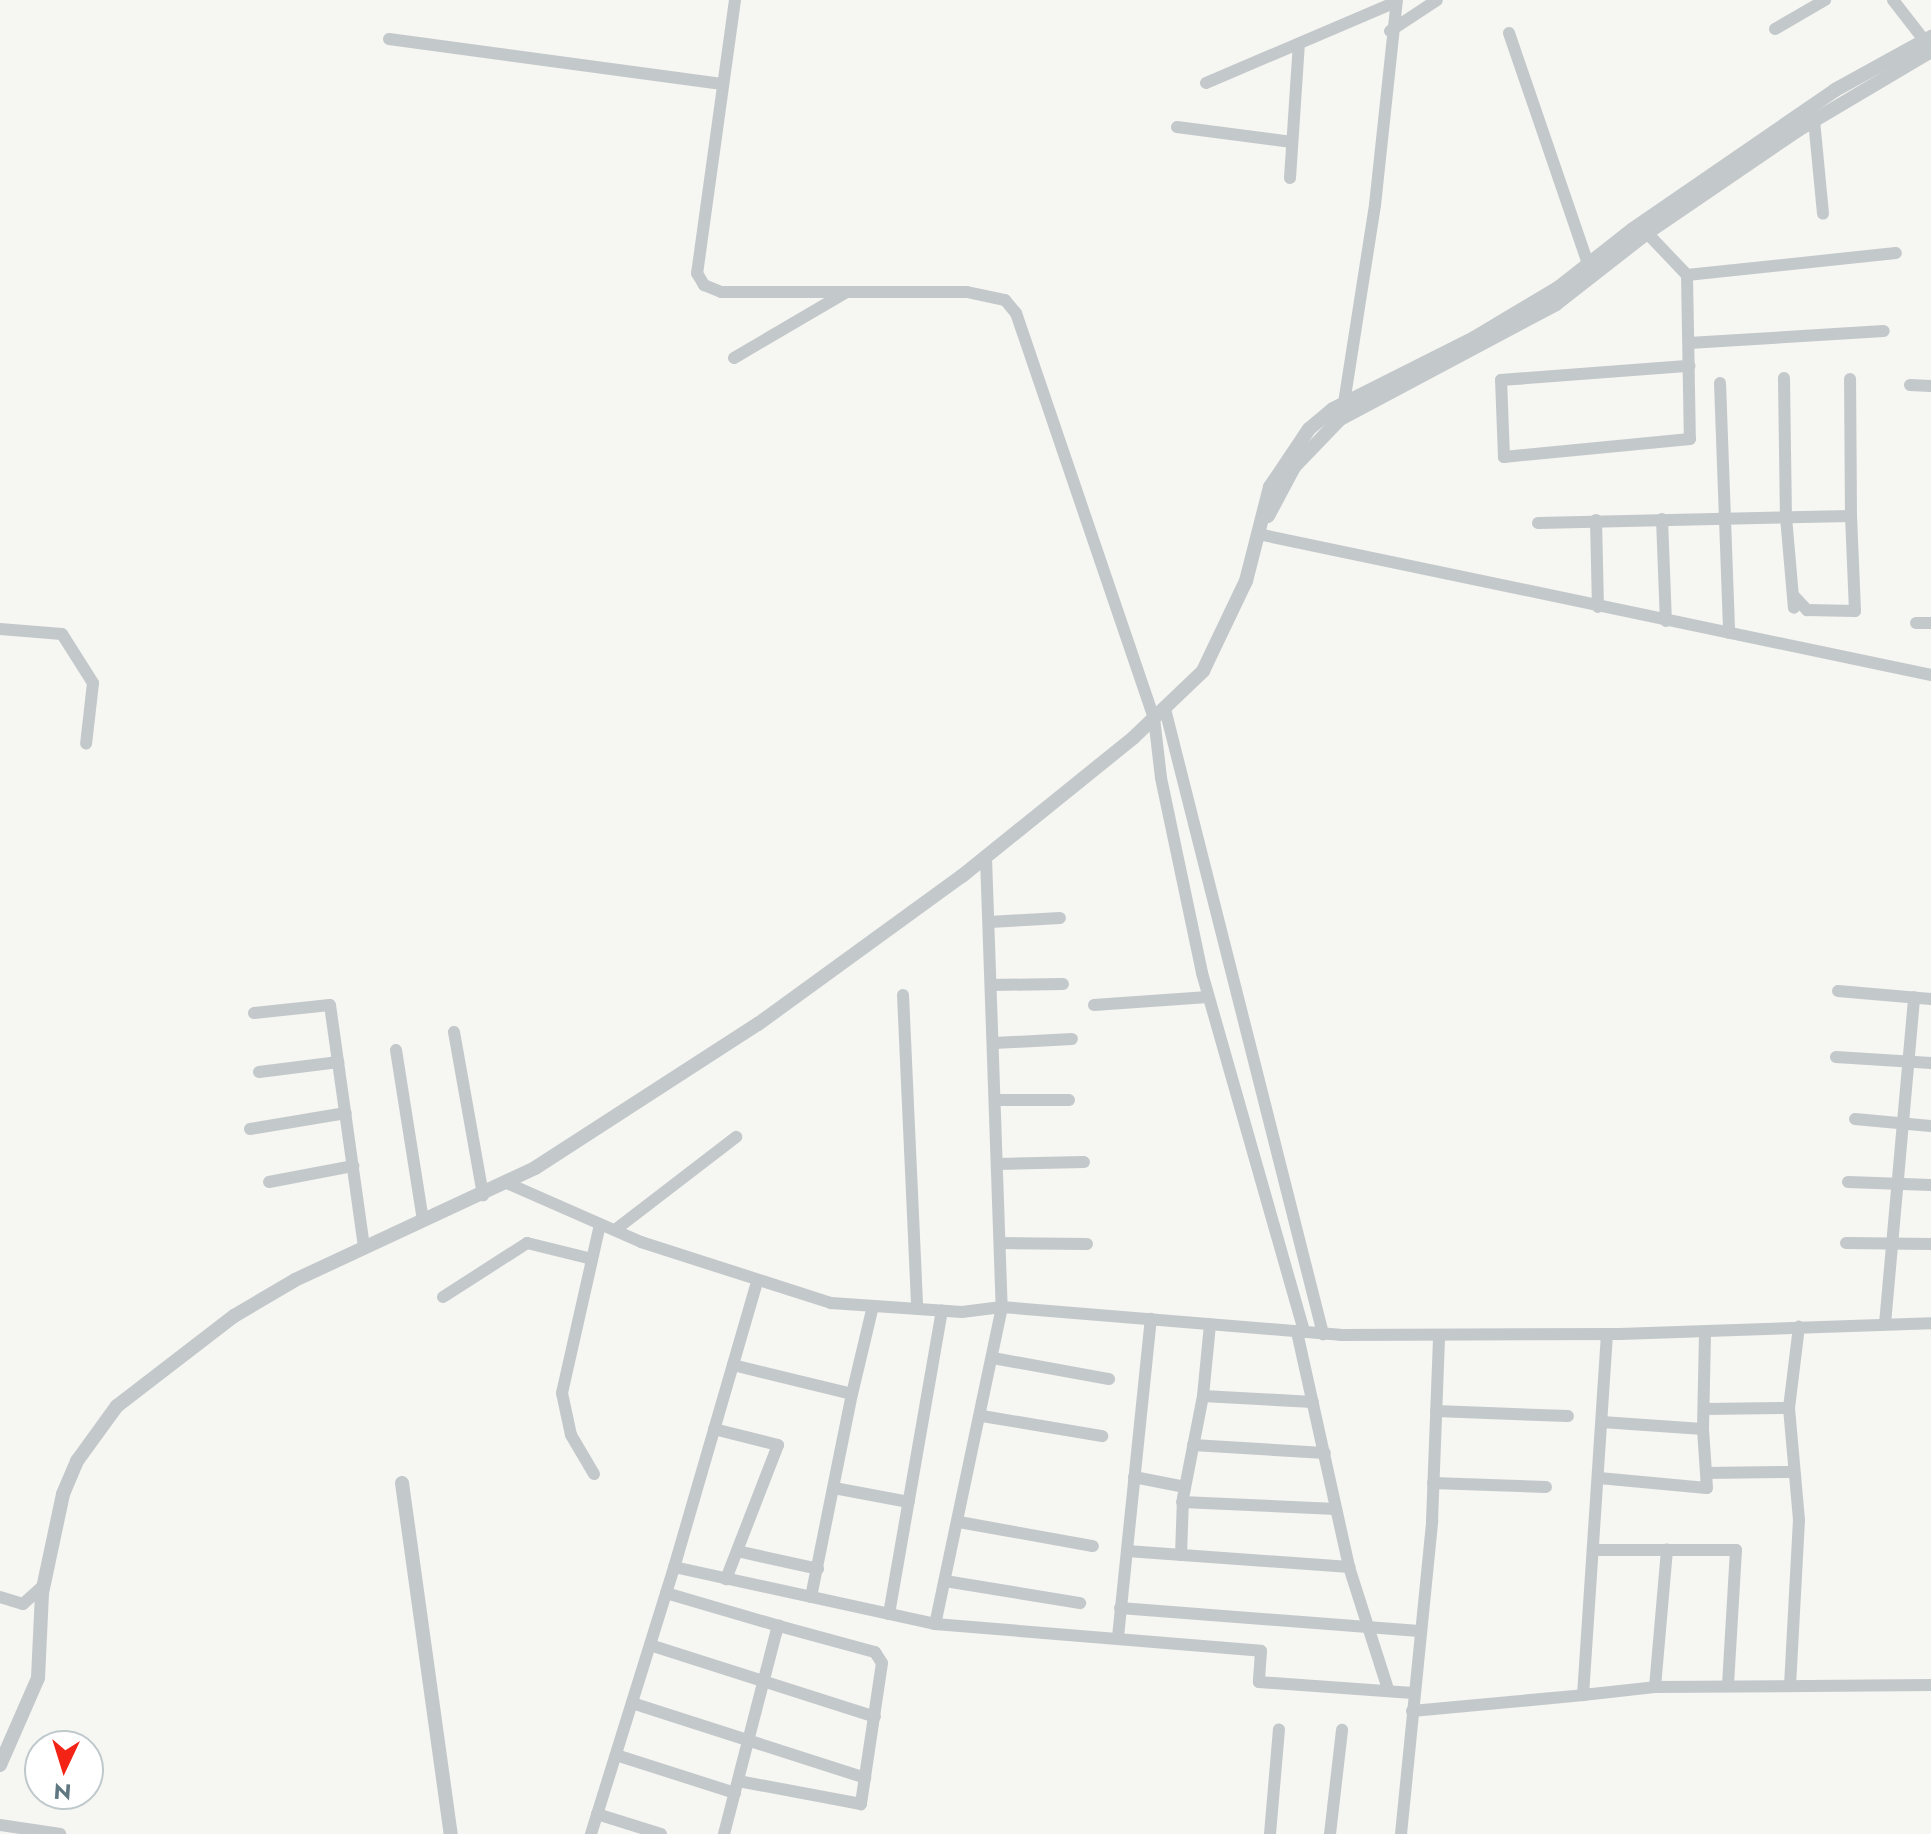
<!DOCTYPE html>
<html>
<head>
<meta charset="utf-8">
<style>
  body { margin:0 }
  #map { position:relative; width:1931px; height:1834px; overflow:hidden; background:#f6f6f2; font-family:Jost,sans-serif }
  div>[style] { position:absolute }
  .minor>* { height:12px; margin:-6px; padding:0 6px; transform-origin:6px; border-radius:6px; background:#c3c8cb }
  .tertiary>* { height:14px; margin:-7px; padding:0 7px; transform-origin:7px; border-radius:7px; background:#c3c8cb }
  span { translate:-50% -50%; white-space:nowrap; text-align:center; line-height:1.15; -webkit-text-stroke:8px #fff; paint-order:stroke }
  .north { position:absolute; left:24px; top:1730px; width:80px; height:80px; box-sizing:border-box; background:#fff; border:2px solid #bfc9cc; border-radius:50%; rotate:184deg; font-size:22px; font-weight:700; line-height:32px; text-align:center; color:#5e7780 }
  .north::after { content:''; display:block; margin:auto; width:28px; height:36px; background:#f32416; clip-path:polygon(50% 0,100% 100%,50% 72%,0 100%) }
</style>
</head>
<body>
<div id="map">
  <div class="minor">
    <i style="left:735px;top:0;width:276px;rotate:97.9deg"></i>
    <i style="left:697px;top:273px;width:14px;rotate:60deg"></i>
    <i style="left:704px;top:285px;width:18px;rotate:22deg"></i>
    <i style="left:721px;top:292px;width:246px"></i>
    <i style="left:967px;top:292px;width:39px;rotate:12deg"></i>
    <i style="left:1005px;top:300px;width:17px;rotate:50deg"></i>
    <i style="left:1016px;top:313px;width:428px;rotate:71.2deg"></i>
    <i style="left:1154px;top:718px;width:60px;rotate:83.3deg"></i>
    <i style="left:1161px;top:778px;width:199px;rotate:78.1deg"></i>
    <i style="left:1202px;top:973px;width:373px;rotate:74.1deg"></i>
    <i style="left:1893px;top:0;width:51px;rotate:52.2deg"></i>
    <i style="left:1775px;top:29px;width:58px;rotate:-30.1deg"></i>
    <i style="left:1390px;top:31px;width:56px;rotate:-33.4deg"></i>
    <i style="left:1509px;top:33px;width:244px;rotate:71.1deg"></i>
    <i style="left:389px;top:39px;width:336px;rotate:7.7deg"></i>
    <i style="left:1206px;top:83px;width:207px;rotate:-23.1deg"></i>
    <i style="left:1814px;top:120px;width:94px;rotate:84.5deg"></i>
    <i style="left:1177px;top:127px;width:116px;rotate:7.4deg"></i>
    <i style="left:1290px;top:178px;width:134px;rotate:-86.2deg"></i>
    <i style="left:1647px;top:233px;width:58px;rotate:46.4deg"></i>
    <i style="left:1687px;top:275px;width:164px;rotate:89deg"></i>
    <i style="left:1690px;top:439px;width:187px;rotate:174.5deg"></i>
    <i style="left:1504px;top:457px;width:77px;rotate:-92.2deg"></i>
    <i style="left:1501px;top:380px;width:189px;rotate:-4.3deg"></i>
    <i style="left:1687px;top:275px;width:210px;rotate:-6deg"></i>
    <i style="left:1689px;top:343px;width:195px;rotate:-3.5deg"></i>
    <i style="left:734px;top:358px;width:129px;rotate:-30.4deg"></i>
    <i style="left:1784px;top:378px;width:139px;rotate:89.2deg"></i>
    <i style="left:1786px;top:517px;width:91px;rotate:85deg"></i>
    <i style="left:1720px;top:383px;width:250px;rotate:87.9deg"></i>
    <i style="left:1910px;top:385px;width:21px;rotate:3deg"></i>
    <i style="left:1348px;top:408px;width:6px;rotate:-129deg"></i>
    <i style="left:1344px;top:403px;width:200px;rotate:-81.1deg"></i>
    <i style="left:1375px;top:205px;width:206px;rotate:-83.9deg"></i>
    <i style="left:1662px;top:519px;width:102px;rotate:87.8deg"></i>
    <i style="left:1596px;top:520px;width:87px;rotate:88.7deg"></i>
    <i style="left:1538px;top:523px;width:313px;rotate:-1.3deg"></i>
    <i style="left:1851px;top:516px;width:137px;rotate:-90.4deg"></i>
    <i style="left:1258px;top:534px;width:688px;rotate:11.83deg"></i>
    <i style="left:1793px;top:595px;width:21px;rotate:47deg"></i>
    <i style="left:1807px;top:610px;width:48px;rotate:1.2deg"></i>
    <i style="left:1855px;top:611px;width:95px;rotate:-92.4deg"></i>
    <i style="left:1916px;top:623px;width:15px"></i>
    <i style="left:0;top:629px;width:62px;rotate:4.6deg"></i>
    <i style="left:62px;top:634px;width:58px;rotate:57.7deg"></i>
    <i style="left:93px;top:683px;width:61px;rotate:96.5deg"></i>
    <i style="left:1165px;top:709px;width:645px;rotate:75.81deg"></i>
    <i style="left:986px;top:858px;width:449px;rotate:88deg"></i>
    <i style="left:1002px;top:1307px;width:324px;rotate:101.9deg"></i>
    <i style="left:935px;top:1624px;width:327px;rotate:4.7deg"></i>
    <i style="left:1261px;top:1651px;width:31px;rotate:94deg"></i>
    <i style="left:1259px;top:1682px;width:154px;rotate:4.1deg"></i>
    <i style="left:989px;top:922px;width:71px;rotate:-3.2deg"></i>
    <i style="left:991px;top:985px;width:72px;rotate:-0.8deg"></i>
    <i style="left:1838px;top:991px;width:93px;rotate:4.9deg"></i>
    <i style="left:903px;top:995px;width:314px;rotate:87.4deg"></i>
    <i style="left:1094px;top:1005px;width:114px;rotate:-4deg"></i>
    <i style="left:254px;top:1013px;width:76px;rotate:-6deg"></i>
    <i style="left:330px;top:1005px;width:244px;rotate:82deg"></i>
    <i style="left:454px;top:1032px;width:166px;rotate:79.9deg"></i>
    <i style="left:994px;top:1043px;width:78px;rotate:-2.9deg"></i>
    <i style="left:396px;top:1050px;width:173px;rotate:81deg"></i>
    <i style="left:1836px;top:1057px;width:95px;rotate:3.6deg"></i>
    <i style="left:259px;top:1072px;width:80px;rotate:-7.2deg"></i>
    <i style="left:997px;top:1100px;width:72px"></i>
    <i style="left:1855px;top:1119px;width:76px;rotate:5.3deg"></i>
    <i style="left:250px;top:1129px;width:97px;rotate:-9.5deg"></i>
    <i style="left:999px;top:1164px;width:85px;rotate:-1.3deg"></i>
    <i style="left:269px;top:1182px;width:86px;rotate:-10.8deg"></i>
    <i style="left:1848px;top:1182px;width:83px;rotate:2.1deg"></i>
    <i style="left:509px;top:1184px;width:144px;rotate:23.7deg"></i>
    <i style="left:641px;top:1242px;width:200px;rotate:17.8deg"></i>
    <i style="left:831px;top:1303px;width:131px;rotate:3.9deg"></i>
    <i style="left:962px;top:1312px;width:40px;rotate:-7.1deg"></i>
    <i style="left:1002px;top:1307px;width:339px;rotate:4.7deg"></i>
    <i style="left:1340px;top:1335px;width:280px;rotate:-0.2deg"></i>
    <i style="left:1620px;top:1334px;width:311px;rotate:-2deg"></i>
    <i style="left:615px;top:1230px;width:153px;rotate:-37.5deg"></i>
    <i style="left:1001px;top:1243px;width:86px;rotate:0.7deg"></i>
    <i style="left:1846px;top:1243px;width:85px;rotate:0.7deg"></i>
    <i style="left:757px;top:1282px;width:297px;rotate:106.2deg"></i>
    <i style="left:674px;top:1567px;width:267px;rotate:12.3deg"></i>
    <i style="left:443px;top:1297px;width:100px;rotate:-32.7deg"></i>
    <i style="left:527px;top:1243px;width:67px;rotate:13.8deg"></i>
    <i style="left:1885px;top:1324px;width:328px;rotate:-84.9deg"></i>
    <i style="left:1297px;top:1332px;width:241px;rotate:77.5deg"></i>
    <i style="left:1349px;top:1567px;width:128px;rotate:72.3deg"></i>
    <i style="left:1607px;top:1334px;width:362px;rotate:93.8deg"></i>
    <i style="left:1583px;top:1695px;width:72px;rotate:-6.3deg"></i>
    <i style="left:1655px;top:1687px;width:276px;rotate:-0.4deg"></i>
    <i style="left:993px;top:1358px;width:118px;rotate:10.3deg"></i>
    <i style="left:733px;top:1365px;width:122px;rotate:13.7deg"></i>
    <i style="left:852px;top:1394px;width:90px;rotate:-76.6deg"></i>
    <i style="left:1203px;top:1396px;width:110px;rotate:3.1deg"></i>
    <i style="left:1704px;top:1409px;width:85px;rotate:-0.7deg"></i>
    <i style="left:1436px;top:1411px;width:132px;rotate:2.2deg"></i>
    <i style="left:982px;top:1416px;width:122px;rotate:9.5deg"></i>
    <i style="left:1602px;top:1422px;width:101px;rotate:4deg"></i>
    <i style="left:1703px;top:1429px;width:98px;rotate:-88.8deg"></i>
    <i style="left:714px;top:1429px;width:66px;rotate:14deg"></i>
    <i style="left:778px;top:1445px;width:144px;rotate:111.2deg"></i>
    <i style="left:1193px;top:1445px;width:132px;rotate:3.5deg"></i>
    <i style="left:1706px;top:1473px;width:87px;rotate:-0.7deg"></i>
    <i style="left:594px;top:1474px;width:45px;rotate:-120.5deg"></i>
    <i style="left:571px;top:1435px;width:43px;rotate:-102.1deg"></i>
    <i style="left:562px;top:1393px;width:173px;rotate:-77.3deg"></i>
    <i style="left:1134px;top:1477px;width:52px;rotate:11.1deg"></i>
    <i style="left:1599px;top:1478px;width:108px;rotate:5.3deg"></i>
    <i style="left:1707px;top:1488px;width:59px;rotate:-93.9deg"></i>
    <i style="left:1433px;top:1483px;width:113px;rotate:2deg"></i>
    <i style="left:834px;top:1488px;width:76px;rotate:10.6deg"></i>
    <i style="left:1182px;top:1502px;width:154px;rotate:2.6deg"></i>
    <i style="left:959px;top:1522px;width:136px;rotate:10.2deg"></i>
    <i style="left:1595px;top:1550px;width:141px"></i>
    <i style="left:1736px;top:1550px;width:136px;rotate:93.4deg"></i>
    <i style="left:737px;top:1551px;width:83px;rotate:12.5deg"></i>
    <i style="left:1127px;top:1551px;width:223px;rotate:4.1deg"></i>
    <i style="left:1181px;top:1555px;width:57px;rotate:-88deg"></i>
    <i style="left:1183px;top:1498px;width:104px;rotate:-78.9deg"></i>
    <i style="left:1203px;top:1396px;width:72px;rotate:-84.4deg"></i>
    <i style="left:945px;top:1581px;width:137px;rotate:9.3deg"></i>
    <i style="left:666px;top:1593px;width:118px;rotate:16.3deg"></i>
    <i style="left:0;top:1597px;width:24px;rotate:17deg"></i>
    <i style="left:23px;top:1604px;width:28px;rotate:-42deg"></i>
    <i style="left:811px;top:1597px;width:207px;rotate:-78.6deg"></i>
    <i style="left:1120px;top:1608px;width:300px;rotate:4.4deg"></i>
    <i style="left:889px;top:1614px;width:308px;rotate:-80.1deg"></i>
    <i style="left:1118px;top:1637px;width:320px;rotate:-84.1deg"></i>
    <i style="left:650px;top:1645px;width:236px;rotate:17.7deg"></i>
    <i style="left:1790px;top:1686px;width:166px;rotate:-86.9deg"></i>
    <i style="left:1799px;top:1520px;width:112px;rotate:-95.1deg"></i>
    <i style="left:1789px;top:1408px;width:82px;rotate:-83deg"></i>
    <i style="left:1655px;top:1687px;width:138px;rotate:-85deg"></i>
    <i style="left:632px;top:1703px;width:245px;rotate:17.8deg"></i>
    <i style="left:1412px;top:1711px;width:172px;rotate:-5.3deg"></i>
    <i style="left:616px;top:1755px;width:125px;rotate:17.7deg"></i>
    <i style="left:597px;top:1814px;width:67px;rotate:17.4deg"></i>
    <i style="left:0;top:1825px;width:61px;rotate:8.5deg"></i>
    <i style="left:591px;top:1834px;width:280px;rotate:-72.7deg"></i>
    <i style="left:724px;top:1834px;width:208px;rotate:-75.5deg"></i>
    <i style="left:776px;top:1633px;width:8px;rotate:-67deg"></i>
    <i style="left:779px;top:1626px;width:99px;rotate:15.2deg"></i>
    <i style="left:875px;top:1652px;width:13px;rotate:58deg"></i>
    <i style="left:882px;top:1663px;width:143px;rotate:98.5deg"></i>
    <i style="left:861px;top:1804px;width:125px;rotate:-169.4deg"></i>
    <i style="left:1270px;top:1834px;width:105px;rotate:-85.1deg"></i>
    <i style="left:1330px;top:1834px;width:105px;rotate:-83.4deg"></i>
    <i style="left:1401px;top:1834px;width:315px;rotate:-84.3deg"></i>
    <i style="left:1432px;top:1521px;width:186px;rotate:-87.8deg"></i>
  </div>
  <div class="tertiary">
    <i style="left:1268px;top:516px;width:55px;rotate:-62deg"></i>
    <i style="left:1294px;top:467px;width:66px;rotate:-46.2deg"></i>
    <i style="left:1340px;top:419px;width:245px;rotate:-28deg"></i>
    <i style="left:1556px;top:304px;width:115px;rotate:-38deg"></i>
    <i style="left:1647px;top:233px;width:183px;rotate:-34.3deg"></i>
    <i style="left:1798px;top:130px;width:155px;rotate:-30.7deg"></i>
    <i style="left:402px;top:1483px;width:354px;rotate:82.1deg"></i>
    <i style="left:0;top:1765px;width:95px;rotate:-66.4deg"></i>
    <i style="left:38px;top:1678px;width:85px;rotate:-87.3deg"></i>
    <i style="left:42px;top:1593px;width:101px;rotate:-78deg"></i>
    <i style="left:63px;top:1494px;width:36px;rotate:-67deg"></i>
    <i style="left:77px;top:1461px;width:68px;rotate:-54deg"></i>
    <i style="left:117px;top:1406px;width:148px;rotate:-37.6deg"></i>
    <i style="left:234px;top:1316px;width:71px;rotate:-30.5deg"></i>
    <i style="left:295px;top:1280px;width:265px;rotate:-25deg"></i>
    <i style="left:535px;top:1168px;width:265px;rotate:-32.9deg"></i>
    <i style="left:758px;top:1024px;width:252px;rotate:-36deg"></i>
    <i style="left:962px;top:876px;width:220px;rotate:-38.9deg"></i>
    <i style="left:1133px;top:738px;width:97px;rotate:-43.7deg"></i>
    <i style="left:1203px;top:671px;width:100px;rotate:-64.5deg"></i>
    <i style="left:1246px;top:581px;width:97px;rotate:-75.7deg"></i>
    <i style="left:1270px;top:487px;width:70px;rotate:-56.1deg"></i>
    <i style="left:1309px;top:429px;width:31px;rotate:-40deg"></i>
    <i style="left:1333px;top:409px;width:158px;rotate:-26.7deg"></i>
    <i style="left:1474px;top:338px;width:98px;rotate:-30.8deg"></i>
    <i style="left:1558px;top:288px;width:95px;rotate:-38.2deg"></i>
    <i style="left:1633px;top:229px;width:245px;rotate:-34.5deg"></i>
    <i style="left:1835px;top:90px;width:110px;rotate:-28.9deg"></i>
  </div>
  <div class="north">N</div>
</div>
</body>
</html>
